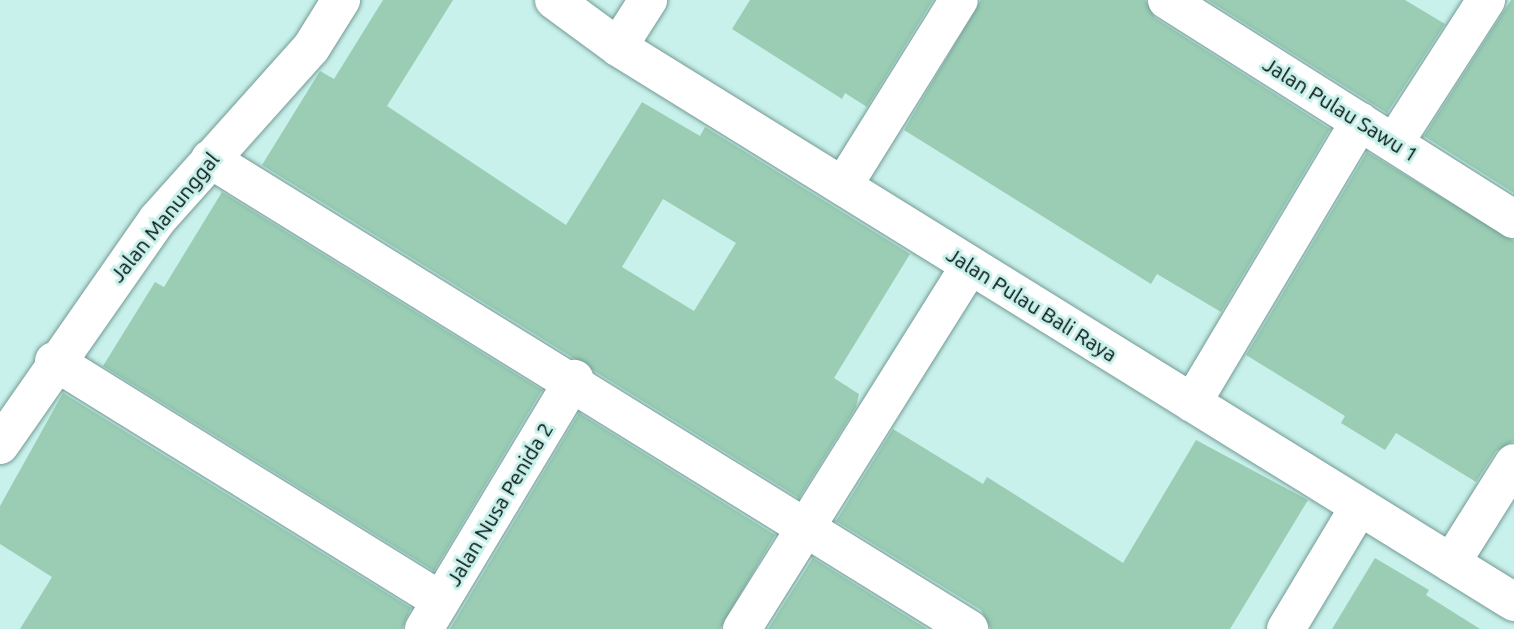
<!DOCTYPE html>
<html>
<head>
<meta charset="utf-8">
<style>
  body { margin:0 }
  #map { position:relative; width:1514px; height:629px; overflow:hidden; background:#c9f1eb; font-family:Ubuntu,sans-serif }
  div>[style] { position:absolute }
  .building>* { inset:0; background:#9acdb4 }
  .roads { filter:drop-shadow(0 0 2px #749a95) drop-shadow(0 0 2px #749a95) }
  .minor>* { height:38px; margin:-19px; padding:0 19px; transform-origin:19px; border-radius:19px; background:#fff }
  span { translate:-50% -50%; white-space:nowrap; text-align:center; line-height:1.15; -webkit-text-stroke:6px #c9f1eb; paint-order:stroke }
  .street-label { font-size:21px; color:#020f0d }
</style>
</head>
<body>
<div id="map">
  <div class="building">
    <i style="clip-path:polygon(evenodd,383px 0,453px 0,387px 106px,566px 225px,642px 102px,700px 136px,705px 127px,910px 254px,834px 378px,859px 394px,856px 407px,799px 498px,262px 165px,320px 71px,334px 79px,383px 0,663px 199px,736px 243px,694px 311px,622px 267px,663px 199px)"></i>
    <i style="clip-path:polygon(750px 0,933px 0,867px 107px,845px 93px,842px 99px,732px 29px)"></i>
    <i style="clip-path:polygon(981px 0,1145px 0,1155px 18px,1330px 129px,1221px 312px,1157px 274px,1151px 284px,904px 130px)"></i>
    <i style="clip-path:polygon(1208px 0,1405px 0,1445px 24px,1387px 113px)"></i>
    <i style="clip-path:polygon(1511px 0,1514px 0,1514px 193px,1424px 136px)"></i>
    <i style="clip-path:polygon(1367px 152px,1514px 241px,1514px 441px,1496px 451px,1476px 482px,1396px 433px,1385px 450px,1341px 423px,1345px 416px,1246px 355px)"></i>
    <i style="clip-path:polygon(222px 192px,542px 390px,434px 571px,103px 366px,155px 282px,164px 287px)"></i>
    <i style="clip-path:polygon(63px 393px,411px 608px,402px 629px,20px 629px,52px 577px,0 544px,0 506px)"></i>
    <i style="clip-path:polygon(579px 413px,775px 535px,720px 629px,450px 629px)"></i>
    <i style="clip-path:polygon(893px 429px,983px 484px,987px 477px,1123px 563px,1196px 440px,1308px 500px,1230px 629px,991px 629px,981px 610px,836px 521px)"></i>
    <i style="clip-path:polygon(813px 558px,927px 629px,768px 629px)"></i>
    <i style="clip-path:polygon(1375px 558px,1429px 590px,1426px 595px,1480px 629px,1332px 629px)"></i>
  </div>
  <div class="roads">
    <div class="minor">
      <i style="left:554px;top:0;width:79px;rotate:36.3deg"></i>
      <i style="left:618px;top:47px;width:1054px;rotate:31.77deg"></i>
      <i style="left:1167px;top:0;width:410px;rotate:32.3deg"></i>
      <i style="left:618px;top:47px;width:56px;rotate:-57.4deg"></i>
      <i style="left:1394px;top:143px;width:170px;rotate:-57.2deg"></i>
      <i style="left:210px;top:159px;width:893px;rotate:31.77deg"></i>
      <i style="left:843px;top:186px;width:219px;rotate:-58.1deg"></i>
      <i style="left:54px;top:361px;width:455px;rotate:31.8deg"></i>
      <i style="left:1192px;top:403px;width:328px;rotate:-59.2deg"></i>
      <i style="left:0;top:445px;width:274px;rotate:-55.1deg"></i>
      <i style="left:157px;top:220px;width:231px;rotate:-48.2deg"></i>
      <i style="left:311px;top:48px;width:57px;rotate:-58deg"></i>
      <i style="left:1451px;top:563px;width:118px;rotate:-57.8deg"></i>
      <i style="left:424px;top:629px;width:292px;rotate:-59deg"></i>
      <i style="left:742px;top:629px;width:429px;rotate:-57.9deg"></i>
      <i style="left:1286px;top:629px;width:142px;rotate:-59.1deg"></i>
    </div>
  </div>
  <div class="street-label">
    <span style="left:1341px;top:109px;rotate:32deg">Jalan Pulau Sawu 1</span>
    <span style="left:164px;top:217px;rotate:-51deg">Jalan Manunggal</span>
    <span style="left:1032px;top:304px;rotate:32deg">Jalan Pulau Bali Raya</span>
    <span style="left:499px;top:504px;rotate:-59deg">Jalan Nusa Penida 2</span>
  </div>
</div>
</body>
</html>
